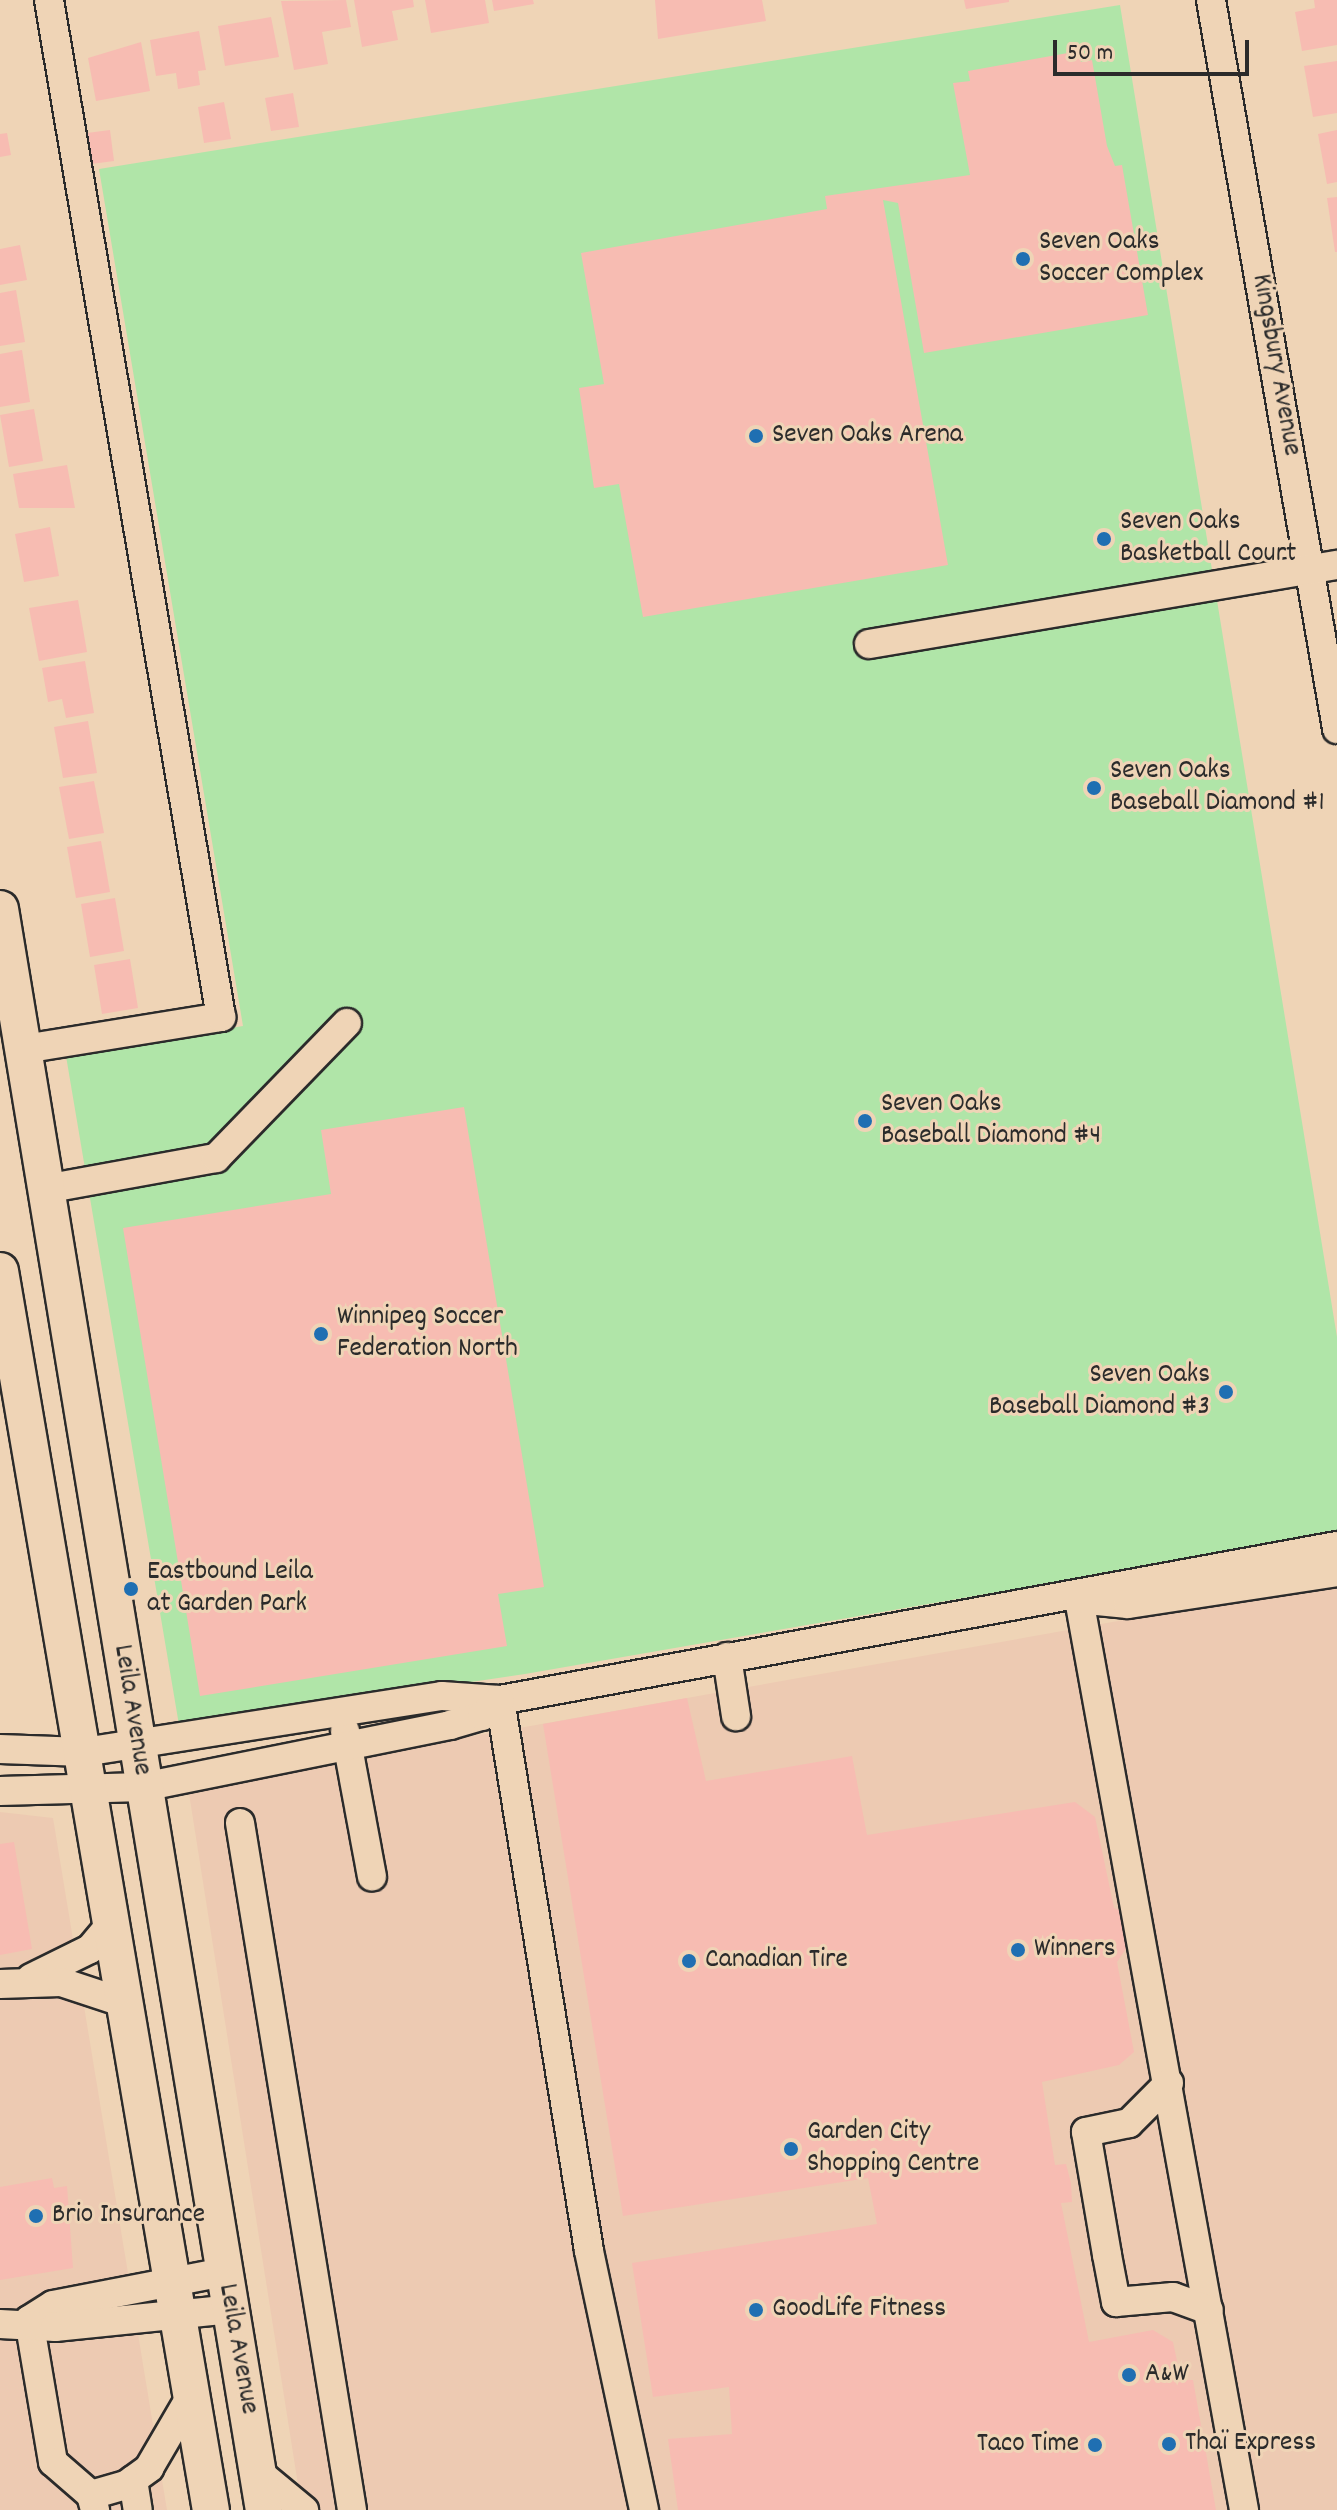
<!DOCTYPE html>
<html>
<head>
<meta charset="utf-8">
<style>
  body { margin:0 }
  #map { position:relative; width:1337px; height:2510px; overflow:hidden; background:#efd4b6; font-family:Dekko,sans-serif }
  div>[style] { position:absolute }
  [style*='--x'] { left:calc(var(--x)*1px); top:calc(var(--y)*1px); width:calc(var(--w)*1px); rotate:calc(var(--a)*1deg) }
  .built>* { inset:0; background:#edcab2 }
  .green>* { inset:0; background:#b0e5a8 }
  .building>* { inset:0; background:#f7bcb2 }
  .roads { filter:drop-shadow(2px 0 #2b2b2b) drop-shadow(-2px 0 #2b2b2b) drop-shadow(0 2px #2b2b2b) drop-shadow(0 -2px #2b2b2b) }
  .minor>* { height:28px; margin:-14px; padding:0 14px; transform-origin:14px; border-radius:14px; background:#efd4b6 }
  .major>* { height:36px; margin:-18px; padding:0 18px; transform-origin:18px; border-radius:18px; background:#efd4b6 }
  .dots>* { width:22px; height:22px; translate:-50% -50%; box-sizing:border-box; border:4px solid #efd4b6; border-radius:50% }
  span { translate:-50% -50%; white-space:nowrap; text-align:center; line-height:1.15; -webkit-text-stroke:6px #efd4b6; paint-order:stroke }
  .poi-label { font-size:28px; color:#2b2b2b }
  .left { translate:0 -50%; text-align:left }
  .right { translate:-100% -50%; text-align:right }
  .street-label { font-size:28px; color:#2b2b2b }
  .scale { position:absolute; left:1053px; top:40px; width:196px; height:36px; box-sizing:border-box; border:4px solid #2b2b2b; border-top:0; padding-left:10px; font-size:24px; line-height:28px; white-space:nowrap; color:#2b2b2b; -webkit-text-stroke:6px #efd4b6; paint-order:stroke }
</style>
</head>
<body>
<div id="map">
  <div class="built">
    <div style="clip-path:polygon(1337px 1582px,1337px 2510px,302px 2510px,188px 1787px)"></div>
    <div style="clip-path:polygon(0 1812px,53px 1818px,167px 2510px,0 2510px)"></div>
  </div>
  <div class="green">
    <div style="clip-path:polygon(1120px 5px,1337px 1337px,1337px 1533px,525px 1674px,179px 1725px,66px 1056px,243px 1026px,99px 169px)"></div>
  </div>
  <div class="building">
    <div style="clip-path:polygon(346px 0,351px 27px,322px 32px,328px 64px,294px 70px,281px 1px)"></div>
    <div style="clip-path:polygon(354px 0,413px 0,414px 7px,392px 11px,398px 40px,362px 47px)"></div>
    <div style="clip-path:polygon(425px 0,485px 0,489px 23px,431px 33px)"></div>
    <div style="clip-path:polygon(492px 0,533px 0,534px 4px,494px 11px)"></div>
    <div style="clip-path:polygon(655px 0,762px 0,766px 21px,658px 39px)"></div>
    <div style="clip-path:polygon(964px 0,1009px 0,1009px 2px,966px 9px)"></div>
    <div style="clip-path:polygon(1314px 0,1337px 0,1337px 45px,1302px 51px,1295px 12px,1315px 8px)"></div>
    <div style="clip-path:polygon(271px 17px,279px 57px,225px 66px,218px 26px)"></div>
    <div style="clip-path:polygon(199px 31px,206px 70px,198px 71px,200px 85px,178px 89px,176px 73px,156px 76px,150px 40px)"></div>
    <div style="clip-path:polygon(141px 42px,150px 91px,96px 101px,88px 58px)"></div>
    <div style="clip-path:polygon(1079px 51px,1081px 62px,1092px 60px,1107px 146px,1115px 166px,1122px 165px,1148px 315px,924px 353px,898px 203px,883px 200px,948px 565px,643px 617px,619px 484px,594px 488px,579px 388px,604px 384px,581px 253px,827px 209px,825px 196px,970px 175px,953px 83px,970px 81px,968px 71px)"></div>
    <div style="clip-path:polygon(1337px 61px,1337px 113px,1313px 117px,1304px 66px)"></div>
    <div style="clip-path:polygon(293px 93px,299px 127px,271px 131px,265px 98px)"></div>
    <div style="clip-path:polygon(224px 102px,231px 139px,204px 143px,198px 107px)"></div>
    <div style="clip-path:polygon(110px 130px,114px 161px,91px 164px,87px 133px)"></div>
    <div style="clip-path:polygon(1337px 130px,1337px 182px,1327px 184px,1318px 134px)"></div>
    <div style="clip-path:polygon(7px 133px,11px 155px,0 157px,0 134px)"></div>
    <div style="clip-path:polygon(1337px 197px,1337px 252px,1335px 252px,1327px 198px)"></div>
    <div style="clip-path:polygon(20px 245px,27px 280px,0 285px,0 249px)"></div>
    <div style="clip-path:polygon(16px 290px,25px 342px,0 346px,0 293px)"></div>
    <div style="clip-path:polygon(22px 350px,30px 402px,0 407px,0 354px)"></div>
    <div style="clip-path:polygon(34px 409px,43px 461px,9px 467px,0 415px)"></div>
    <div style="clip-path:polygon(67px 465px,75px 508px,19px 508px,13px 474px)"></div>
    <div style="clip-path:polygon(50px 527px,59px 576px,24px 582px,15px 534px)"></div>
    <div style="clip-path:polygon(78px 600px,87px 652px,39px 661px,29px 608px)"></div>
    <div style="clip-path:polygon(85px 661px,94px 713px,66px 718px,62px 699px,48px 702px,42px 668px)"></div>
    <div style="clip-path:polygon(88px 721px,97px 773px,63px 778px,54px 727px)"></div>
    <div style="clip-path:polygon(94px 781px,104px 833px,69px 839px,59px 787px)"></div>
    <div style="clip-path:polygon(101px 841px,110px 892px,76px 898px,67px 847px)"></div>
    <div style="clip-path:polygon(115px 898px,124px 951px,90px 957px,81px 904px)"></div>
    <div style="clip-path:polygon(130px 959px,138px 1008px,102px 1014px,94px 965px)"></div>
    <div style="clip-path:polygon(464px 1107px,544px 1587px,498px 1594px,507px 1646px,200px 1696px,123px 1228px,331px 1194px,321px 1130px)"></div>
    <div style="clip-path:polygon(687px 1698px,706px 1781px,852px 1756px,867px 1835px,1075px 1802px,1095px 1817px,1114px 1908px,1125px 1912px,1127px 1947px,1117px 1962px,1134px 2052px,1119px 2065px,1042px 2082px,1055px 2165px,1066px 2164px,1071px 2183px,1072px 2202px,1061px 2203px,1089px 2342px,1153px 2330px,1173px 2342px,1181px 2380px,1193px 2380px,1216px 2510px,678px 2510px,668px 2439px,732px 2434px,729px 2387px,653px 2397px,632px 2263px,877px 2224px,868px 2178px,623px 2216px,543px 1724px)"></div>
    <div style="clip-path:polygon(14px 1842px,32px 1949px,0 1955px,0 1844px)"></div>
    <div style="clip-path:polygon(52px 2178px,54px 2188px,67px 2186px,73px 2268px,0 2280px,0 2187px)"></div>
  </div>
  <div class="roads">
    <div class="minor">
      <div style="--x:1211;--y:0;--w:740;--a:80.19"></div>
      <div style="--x:869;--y:644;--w:475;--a:-9.6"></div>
      <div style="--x:24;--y:1049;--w:200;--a:-9.2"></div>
      <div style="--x:221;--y:1017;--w:1031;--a:-99.6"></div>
      <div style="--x:45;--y:1189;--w:174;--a:-10.3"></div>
      <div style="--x:216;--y:1158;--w:188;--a:-45.9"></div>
      <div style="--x:1079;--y:1599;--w:926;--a:79.73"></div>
      <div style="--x:1087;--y:1600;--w:41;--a:5.6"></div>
      <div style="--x:1128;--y:1604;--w:211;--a:-8.7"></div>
      <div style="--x:727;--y:1657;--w:60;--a:81.3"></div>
      <div style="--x:500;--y:1700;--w:558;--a:80.82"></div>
      <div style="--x:589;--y:2251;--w:265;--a:78"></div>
      <div style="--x:345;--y:1731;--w:148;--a:79.5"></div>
      <div style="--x:0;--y:1749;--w:84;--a:2"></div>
      <div style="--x:84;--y:1752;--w:362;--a:-8.9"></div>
      <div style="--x:442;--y:1696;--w:58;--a:3.9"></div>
      <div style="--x:500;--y:1700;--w:851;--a:-10.43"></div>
      <div style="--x:0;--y:1791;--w:143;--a:-1.6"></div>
      <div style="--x:143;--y:1787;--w:313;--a:-11.4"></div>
      <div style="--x:450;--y:1725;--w:33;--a:-16"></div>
      <div style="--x:482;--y:1716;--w:24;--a:-42"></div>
      <div style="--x:240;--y:1823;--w:696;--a:80.74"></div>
      <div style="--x:31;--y:1978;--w:66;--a:-26.2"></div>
      <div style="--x:90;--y:1949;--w:34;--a:-50"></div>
      <div style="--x:0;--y:1984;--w:61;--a:-1.9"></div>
      <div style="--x:61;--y:1982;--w:67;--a:18.2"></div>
      <div style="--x:1169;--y:2083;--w:57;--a:135"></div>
      <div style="--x:1129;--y:2123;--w:44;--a:168.2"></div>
      <div style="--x:1086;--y:2132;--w:125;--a:80.3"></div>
      <div style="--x:1107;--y:2255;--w:48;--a:79.2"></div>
      <div style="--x:1116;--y:2302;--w:57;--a:-5"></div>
      <div style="--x:1173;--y:2297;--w:38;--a:20"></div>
      <div style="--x:29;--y:2320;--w:144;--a:80.4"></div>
      <div style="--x:53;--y:2462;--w:50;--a:41"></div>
      <div style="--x:91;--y:2495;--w:16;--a:75"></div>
      <div style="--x:29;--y:2320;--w:28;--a:-32"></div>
      <div style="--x:53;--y:2305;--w:174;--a:-10.9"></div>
      <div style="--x:0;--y:2324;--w:55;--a:3.1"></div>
      <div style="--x:55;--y:2327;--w:177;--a:-5.8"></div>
      <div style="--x:258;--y:2472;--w:60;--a:39.6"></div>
      <div style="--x:133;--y:2480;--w:30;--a:81"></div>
      <div style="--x:91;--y:2495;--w:36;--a:-16"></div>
      <div style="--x:126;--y:2485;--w:29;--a:-36"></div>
      <div style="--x:149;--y:2468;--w:83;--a:-59.7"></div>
    </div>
    <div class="major">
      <div style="--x:0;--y:909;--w:1623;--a:80.64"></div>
      <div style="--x:0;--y:1271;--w:1257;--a:80.34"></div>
    </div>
  </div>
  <div class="dots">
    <div style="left:1023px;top:259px;background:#1f6fb2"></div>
    <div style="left:756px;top:436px;background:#1f6fb2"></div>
    <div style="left:1104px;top:539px;background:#1f6fb2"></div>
    <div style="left:1094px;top:788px;background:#1f6fb2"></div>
    <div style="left:865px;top:1121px;background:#1f6fb2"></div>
    <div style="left:321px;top:1334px;background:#1f6fb2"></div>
    <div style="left:1226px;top:1392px;background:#1f6fb2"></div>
    <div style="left:131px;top:1589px;background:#1f6fb2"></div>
    <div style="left:1018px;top:1950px;background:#1f6fb2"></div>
    <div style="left:689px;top:1961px;background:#1f6fb2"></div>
    <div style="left:791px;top:2149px;background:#1f6fb2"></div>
    <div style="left:36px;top:2216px;background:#1f6fb2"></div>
    <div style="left:756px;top:2310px;background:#1f6fb2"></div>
    <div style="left:1129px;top:2375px;background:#1f6fb2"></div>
    <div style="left:1169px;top:2444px;background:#1f6fb2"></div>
    <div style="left:1095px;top:2445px;background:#1f6fb2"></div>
  </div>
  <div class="poi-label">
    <span class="left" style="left:1039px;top:259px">Seven Oaks<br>Soccer Complex</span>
    <span class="left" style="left:772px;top:436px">Seven Oaks Arena</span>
    <span class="left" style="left:1120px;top:539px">Seven Oaks<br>Basketball Court</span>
    <span class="left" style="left:1110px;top:788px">Seven Oaks<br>Baseball Diamond #1</span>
    <span class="left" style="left:881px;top:1121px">Seven Oaks<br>Baseball Diamond #4</span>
    <span class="left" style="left:337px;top:1334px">Winnipeg Soccer<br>Federation North</span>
    <span class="right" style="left:1210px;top:1392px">Seven Oaks<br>Baseball Diamond #3</span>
    <span class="left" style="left:147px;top:1589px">Eastbound Leila<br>at Garden Park</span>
    <span class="left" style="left:1034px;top:1950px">Winners</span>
    <span class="left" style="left:705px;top:1961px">Canadian Tire</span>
    <span class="left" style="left:807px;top:2149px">Garden City<br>Shopping Centre</span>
    <span class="left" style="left:52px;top:2216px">Brio Insurance</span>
    <span class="left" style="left:772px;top:2310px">GoodLife Fitness</span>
    <span class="left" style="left:1145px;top:2375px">A&amp;W</span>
    <span class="left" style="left:1185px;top:2444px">Thaï Express</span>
    <span class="right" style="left:1079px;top:2445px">Taco Time</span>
  </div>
  <div class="street-label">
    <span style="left:1275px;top:365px;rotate:80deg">Kingsbury Avenue</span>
    <span style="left:131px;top:1710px;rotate:81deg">Leila Avenue</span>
    <span style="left:237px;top:2349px;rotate:80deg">Leila Avenue</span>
  </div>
  <div class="scale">50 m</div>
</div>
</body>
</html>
